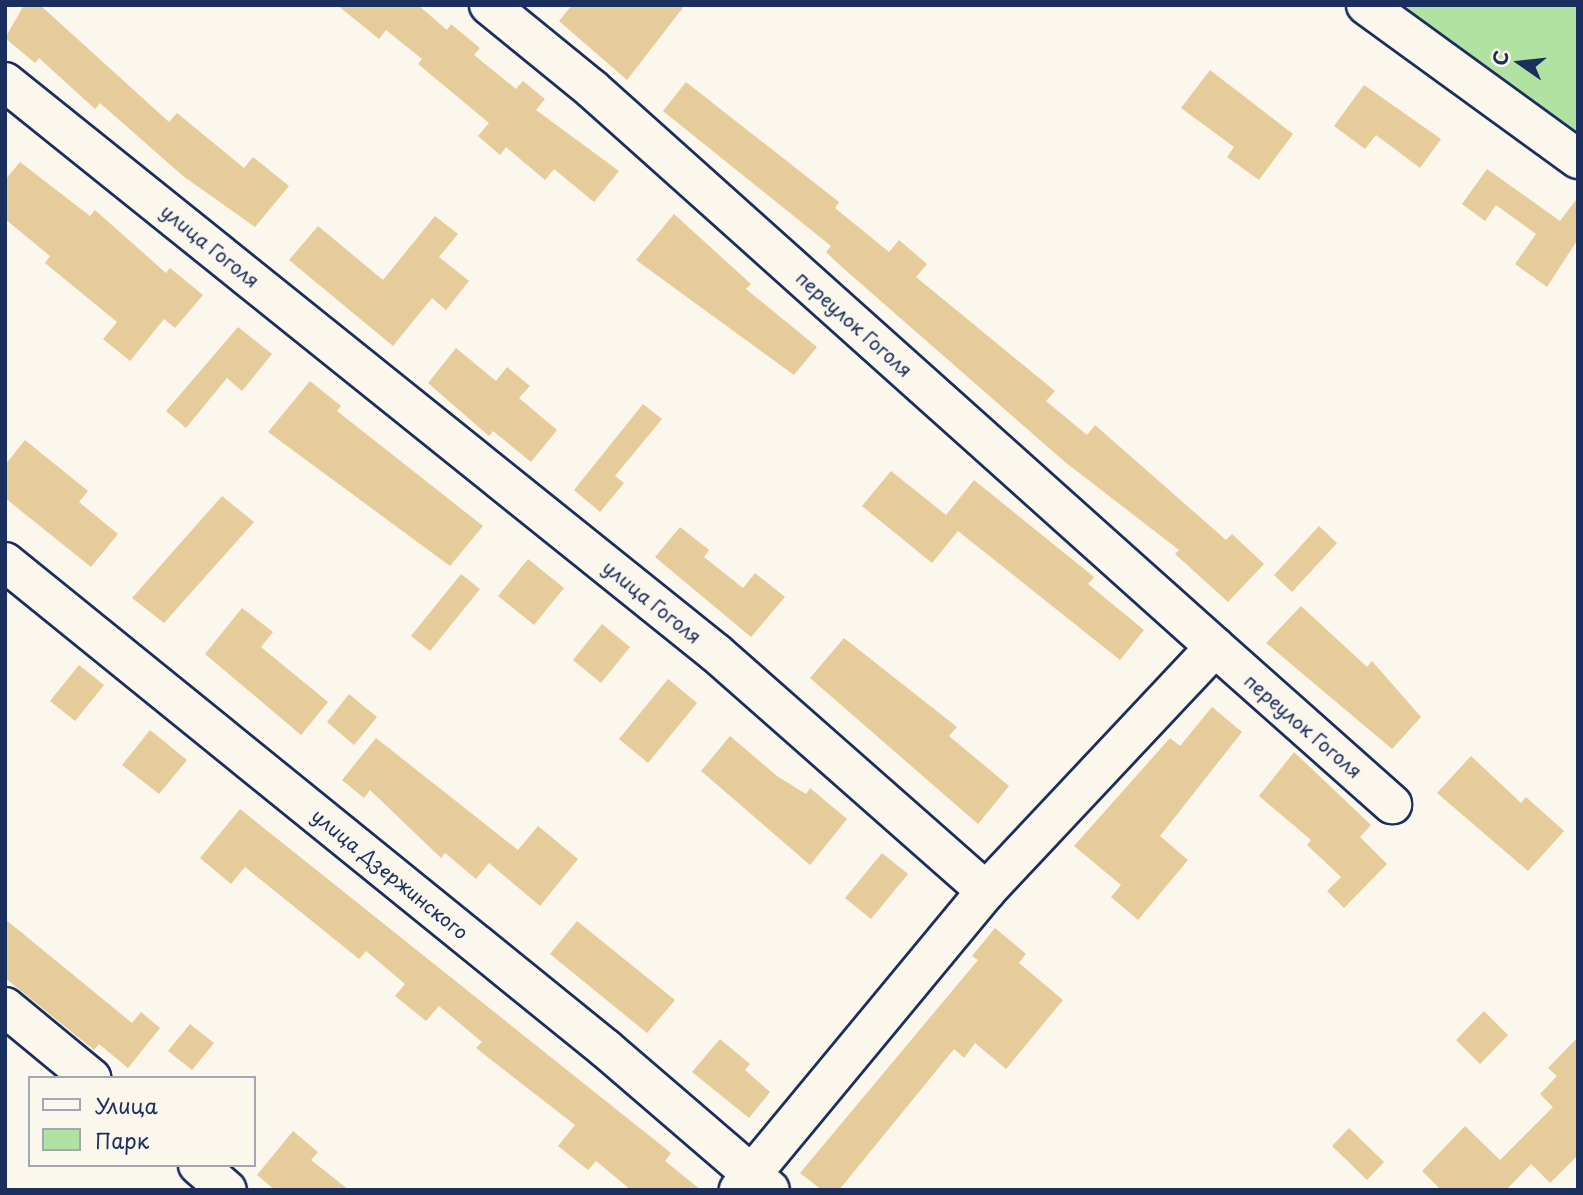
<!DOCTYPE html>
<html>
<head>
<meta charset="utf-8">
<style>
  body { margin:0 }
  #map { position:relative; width:1583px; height:1195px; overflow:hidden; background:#fbf7ec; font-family:"Playpen Sans",sans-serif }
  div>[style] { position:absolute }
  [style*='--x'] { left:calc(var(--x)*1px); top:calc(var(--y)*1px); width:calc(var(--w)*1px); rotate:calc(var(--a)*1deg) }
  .green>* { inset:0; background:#b1e2a2 }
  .building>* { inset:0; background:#e7cc9b }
  .roads { filter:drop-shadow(2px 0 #1b2f5e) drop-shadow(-2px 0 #1b2f5e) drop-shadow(0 2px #1b2f5e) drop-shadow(0 -2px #1b2f5e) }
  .minor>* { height:38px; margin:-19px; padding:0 19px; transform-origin:19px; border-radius:19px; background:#fbf7ec }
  span { translate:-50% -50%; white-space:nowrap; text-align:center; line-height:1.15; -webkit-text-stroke:5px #fbf7ec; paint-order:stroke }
  .street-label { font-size:19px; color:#1b2f5e }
  .frame { position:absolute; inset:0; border:7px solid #1b2f5e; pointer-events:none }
  .legend { position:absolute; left:28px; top:1076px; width:228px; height:91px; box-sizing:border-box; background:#fbf7ec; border:2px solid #a1a7b3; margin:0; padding:9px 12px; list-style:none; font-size:21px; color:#1b2f5e }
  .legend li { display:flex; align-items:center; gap:14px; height:35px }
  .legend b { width:35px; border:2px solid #a1a7b3 }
  .north { position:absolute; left:1485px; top:28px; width:70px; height:70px; -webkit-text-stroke:5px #fbf7ec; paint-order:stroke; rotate:284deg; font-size:19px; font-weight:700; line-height:28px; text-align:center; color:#1b2f5e }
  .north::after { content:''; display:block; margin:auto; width:24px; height:32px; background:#1b2f5e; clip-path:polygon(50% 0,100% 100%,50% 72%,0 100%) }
</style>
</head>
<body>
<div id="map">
  <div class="green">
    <div style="clip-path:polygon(1382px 5px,1578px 5px,1578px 151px)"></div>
  </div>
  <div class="building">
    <div style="clip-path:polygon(24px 5px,40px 5px,169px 122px,177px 113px,244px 168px,253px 157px,289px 186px,255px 227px,183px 176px,100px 103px,95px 109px,39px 58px,35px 63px,5px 38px)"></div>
    <div style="clip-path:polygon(337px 5px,418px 5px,447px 30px,451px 24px,480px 48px,474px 55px,516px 89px,523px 81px,545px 99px,536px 110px,619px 171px,594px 202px,554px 169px,545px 180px,506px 147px,500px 155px,478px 136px,489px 123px,418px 64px,422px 59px,386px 30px,379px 39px)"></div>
    <div style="clip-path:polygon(572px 5px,685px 5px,627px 80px,559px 21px)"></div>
    <div style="clip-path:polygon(1210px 70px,1293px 134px,1259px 180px,1227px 157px,1234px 147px,1181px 108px)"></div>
    <div style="clip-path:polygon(686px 82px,839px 202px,835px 208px,889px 252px,899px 240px,927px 264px,916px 277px,1055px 391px,1046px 401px,1087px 435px,1095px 425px,1226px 540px,1232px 534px,1264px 564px,1228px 602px,1175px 554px,1179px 550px,1065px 462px,843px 268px,826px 252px,831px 246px,663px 111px)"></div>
    <div style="clip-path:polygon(1364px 85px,1441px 139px,1420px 168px,1376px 135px,1365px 149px,1334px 126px)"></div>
    <div style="clip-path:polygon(20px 162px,90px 216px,95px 210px,166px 273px,170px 268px,203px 295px,175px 328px,164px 319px,130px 361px,103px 339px,117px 322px,45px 263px,50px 256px,5px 219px,5px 180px)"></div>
    <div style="clip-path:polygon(1487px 169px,1560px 221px,1578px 197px,1578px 239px,1547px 287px,1515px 264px,1536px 234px,1496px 205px,1485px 221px,1462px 204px)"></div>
    <div style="clip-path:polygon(674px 214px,751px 284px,746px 289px,817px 347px,794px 375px,636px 260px)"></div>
    <div style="clip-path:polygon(435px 216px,458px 234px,439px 257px,469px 281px,446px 310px,432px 298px,393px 346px,289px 260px,318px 226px,383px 280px)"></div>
    <div style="clip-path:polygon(238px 327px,272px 354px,242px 391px,227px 378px,186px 428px,166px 411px)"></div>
    <div style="clip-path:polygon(456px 348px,496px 381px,507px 367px,530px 386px,519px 398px,557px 430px,531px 462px,493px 431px,489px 436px,428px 383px)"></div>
    <div style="clip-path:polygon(310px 381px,341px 406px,337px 411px,483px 526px,450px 566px,268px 432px)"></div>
    <div style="clip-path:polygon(643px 404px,662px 419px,615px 476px,624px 483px,600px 512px,574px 490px)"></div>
    <div style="clip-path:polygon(25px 440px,88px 491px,79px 502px,118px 534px,91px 567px,5px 498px,5px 465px)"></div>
    <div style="clip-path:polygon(891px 471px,946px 515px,974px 480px,1094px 577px,1088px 584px,1144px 630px,1120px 660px,958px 531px,932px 563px,862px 506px)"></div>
    <div style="clip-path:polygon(222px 496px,254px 522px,164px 623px,132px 598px)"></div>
    <div style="clip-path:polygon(1319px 526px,1337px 543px,1292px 592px,1274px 575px)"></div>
    <div style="clip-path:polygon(680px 527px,709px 550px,704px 557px,743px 588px,755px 573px,785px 597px,751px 637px,655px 557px)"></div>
    <div style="clip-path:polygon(528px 559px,564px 588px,534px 625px,498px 596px)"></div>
    <div style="clip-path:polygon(461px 574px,480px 589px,430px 651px,411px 636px)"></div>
    <div style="clip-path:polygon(1301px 606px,1367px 667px,1372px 661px,1421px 717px,1392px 749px,1266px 643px)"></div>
    <div style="clip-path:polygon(242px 608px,273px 632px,261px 647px,328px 702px,301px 735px,205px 654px)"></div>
    <div style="clip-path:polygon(602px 624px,630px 647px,601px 683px,573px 660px)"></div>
    <div style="clip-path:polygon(844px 638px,957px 727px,949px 736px,1009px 786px,978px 824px,810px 678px)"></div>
    <div style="clip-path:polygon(79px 665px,104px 685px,75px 721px,50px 701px)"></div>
    <div style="clip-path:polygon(668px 679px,697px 703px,648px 763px,619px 739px)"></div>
    <div style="clip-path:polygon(349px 694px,377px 717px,354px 745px,327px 722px)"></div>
    <div style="clip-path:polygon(1212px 707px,1242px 732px,1160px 836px,1188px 860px,1138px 920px,1111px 897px,1121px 885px,1074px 846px,1170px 738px,1180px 746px)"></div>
    <div style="clip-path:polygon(150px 730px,187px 760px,159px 794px,122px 765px)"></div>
    <div style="clip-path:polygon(730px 736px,777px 776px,806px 794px,810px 788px,847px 819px,810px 865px,701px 771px)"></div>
    <div style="clip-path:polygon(376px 738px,518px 850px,538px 826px,578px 859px,540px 906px,489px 863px,476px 879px,445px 853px,441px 858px,370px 790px,364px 798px,342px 780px)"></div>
    <div style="clip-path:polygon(1294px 752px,1371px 825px,1360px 837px,1387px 864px,1344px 908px,1327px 891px,1341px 877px,1307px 845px,1311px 840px,1259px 796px)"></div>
    <div style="clip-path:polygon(1471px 756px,1521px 803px,1526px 797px,1564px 831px,1528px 871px,1437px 793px)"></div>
    <div style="clip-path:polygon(240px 809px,671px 1153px,665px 1161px,701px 1190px,631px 1190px,596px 1161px,588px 1170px,558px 1146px,575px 1125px,476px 1048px,482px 1042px,439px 1006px,426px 1021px,395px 996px,405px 984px,366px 951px,359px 959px,245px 867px,231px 884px,200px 858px)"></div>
    <div style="clip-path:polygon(882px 853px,908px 874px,871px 919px,845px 898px)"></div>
    <div style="clip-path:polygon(5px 919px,132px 1023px,141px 1012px,160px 1028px,128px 1068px,99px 1044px,94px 1050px,5px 978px)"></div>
    <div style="clip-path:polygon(577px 921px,675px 1000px,647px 1033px,550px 954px)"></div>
    <div style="clip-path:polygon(995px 928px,1026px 954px,1019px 963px,1063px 1000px,1006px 1069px,975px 1043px,964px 1058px,954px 1049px,839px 1190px,822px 1190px,800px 1173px,978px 960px,972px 956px)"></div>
    <div style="clip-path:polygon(1484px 1011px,1508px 1035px,1480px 1064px,1456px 1040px)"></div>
    <div style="clip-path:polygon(190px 1024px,214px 1043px,192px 1070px,168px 1051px)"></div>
    <div style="clip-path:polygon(1578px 1037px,1578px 1155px,1550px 1183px,1531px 1164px,1506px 1190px,1441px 1190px,1422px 1171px,1465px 1126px,1500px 1160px,1553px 1107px,1540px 1094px,1557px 1076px,1548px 1068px)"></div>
    <div style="clip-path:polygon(720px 1039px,750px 1064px,745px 1070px,770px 1092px,749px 1118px,692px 1072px)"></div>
    <div style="clip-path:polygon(1349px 1128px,1384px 1162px,1367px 1180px,1332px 1146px)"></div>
    <div style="clip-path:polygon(293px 1131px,318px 1152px,311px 1160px,349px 1190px,275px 1190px,257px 1175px)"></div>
  </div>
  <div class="roads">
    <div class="minor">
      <div style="--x:489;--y:5;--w:133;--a:39.2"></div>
      <div style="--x:592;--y:89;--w:836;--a:41.85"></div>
      <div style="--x:1215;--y:647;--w:335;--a:133.2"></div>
      <div style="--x:1366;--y:5;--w:262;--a:36"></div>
      <div style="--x:5;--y:82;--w:912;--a:38.77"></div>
      <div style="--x:716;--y:653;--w:360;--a:41.4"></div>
      <div style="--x:986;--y:891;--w:388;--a:129.6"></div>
      <div style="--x:5;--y:562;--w:774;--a:39.02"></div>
      <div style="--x:606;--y:1049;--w:216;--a:40.7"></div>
      <div style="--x:1215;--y:647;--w:237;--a:41.6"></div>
      <div style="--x:5;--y:1007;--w:112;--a:39.5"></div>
      <div style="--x:198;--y:1165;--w:38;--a:41"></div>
    </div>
  </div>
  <div class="street-label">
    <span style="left:210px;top:246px;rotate:39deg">улица Гоголя</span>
    <span style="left:854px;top:324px;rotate:42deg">переулок Гоголя</span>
    <span style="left:652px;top:602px;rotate:39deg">улица Гоголя</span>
    <span style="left:1303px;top:726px;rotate:41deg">переулок Гоголя</span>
    <span style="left:390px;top:874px;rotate:39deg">улица Дзержинского</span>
  </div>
  <div class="frame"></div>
  <ul class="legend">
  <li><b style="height:9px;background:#fbf7ec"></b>Улица</li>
  <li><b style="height:19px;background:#b1e2a2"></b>Парк</li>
  </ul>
  <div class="north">С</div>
</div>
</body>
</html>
